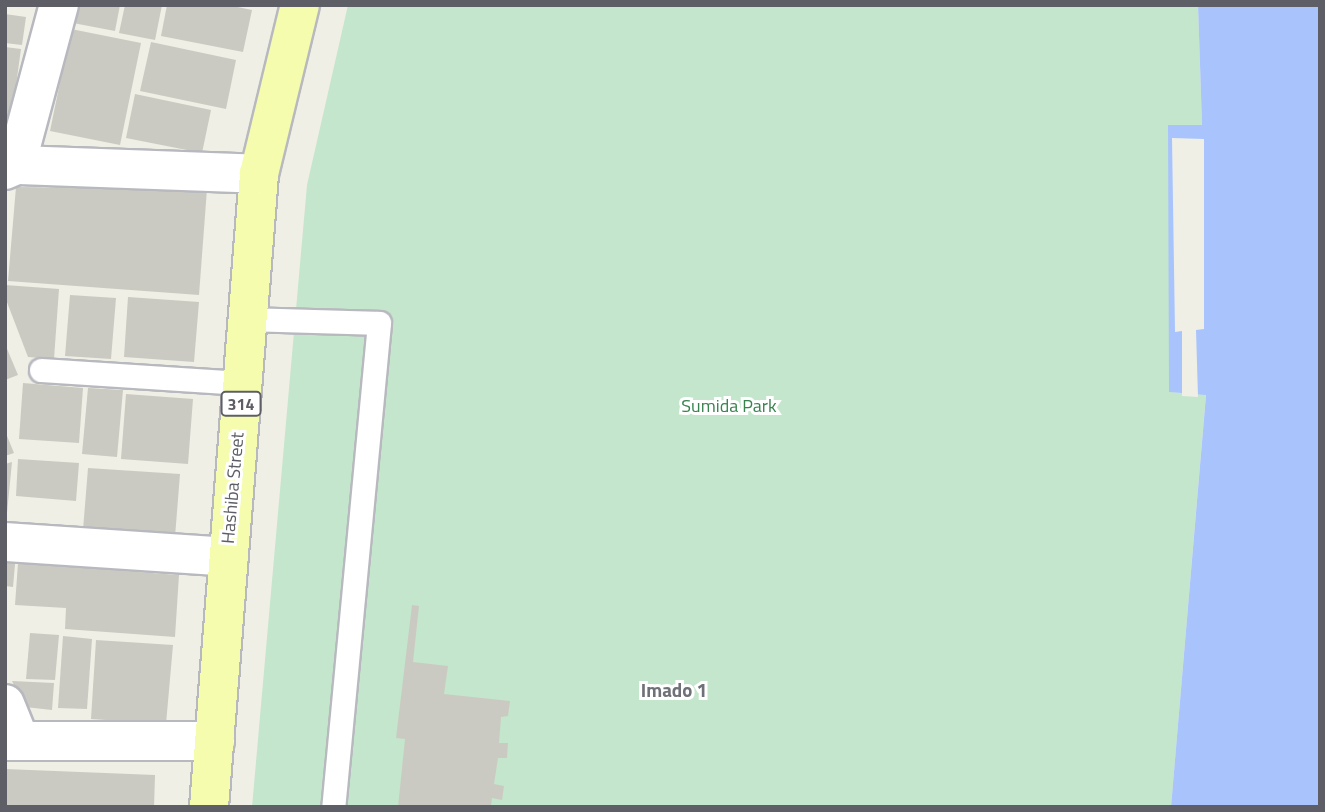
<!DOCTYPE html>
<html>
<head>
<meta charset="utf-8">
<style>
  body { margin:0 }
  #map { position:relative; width:1325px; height:812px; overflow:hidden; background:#efefe6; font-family:"Titillium Web",sans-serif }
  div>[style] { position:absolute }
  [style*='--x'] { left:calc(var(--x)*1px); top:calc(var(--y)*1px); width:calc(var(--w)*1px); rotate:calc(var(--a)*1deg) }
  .green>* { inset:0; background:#c4e6cc }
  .water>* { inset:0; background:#a9c4fc }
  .pier>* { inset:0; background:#efefe6 }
  .building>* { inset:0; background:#cbcac2 }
  .roads { filter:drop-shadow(2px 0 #b8b9bf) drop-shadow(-2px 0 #b8b9bf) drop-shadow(0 2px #b8b9bf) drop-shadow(0 -2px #b8b9bf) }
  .service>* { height:23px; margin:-11.5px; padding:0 11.5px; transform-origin:11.5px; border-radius:11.5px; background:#fff }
  .minor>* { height:38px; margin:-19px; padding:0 19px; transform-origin:19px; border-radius:19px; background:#fff }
  .primary>* { height:38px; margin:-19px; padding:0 19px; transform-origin:19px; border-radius:19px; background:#f5fcae }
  span { translate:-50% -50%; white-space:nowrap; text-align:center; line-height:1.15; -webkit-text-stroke:6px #fff; paint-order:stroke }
  .shield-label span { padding:2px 5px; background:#fff; border:2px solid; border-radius:5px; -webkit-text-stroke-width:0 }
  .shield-label { font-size:16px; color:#5e5f66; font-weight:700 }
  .park-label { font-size:18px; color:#38824e }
  .street-label { font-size:18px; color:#5e5f66 }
  .neighbourhood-label { font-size:19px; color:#6f7178; font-weight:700 }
  .frame { position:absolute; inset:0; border:7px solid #5e5f66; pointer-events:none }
</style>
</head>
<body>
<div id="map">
  <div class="green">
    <div style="clip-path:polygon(348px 5px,1198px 5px,1202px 125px,1169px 125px,1169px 392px,1206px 394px,1171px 807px,252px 807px,307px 185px)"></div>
  </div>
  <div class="water">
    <div style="clip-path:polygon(1198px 5px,1320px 5px,1320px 807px,1171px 807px,1206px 395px,1169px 392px,1168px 125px,1202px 125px)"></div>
  </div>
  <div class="pier">
    <div style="clip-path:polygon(1172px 138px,1204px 139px,1204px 329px,1196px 330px,1198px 397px,1182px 396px,1182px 331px,1175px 332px)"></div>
  </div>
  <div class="building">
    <div style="clip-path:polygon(77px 5px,120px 5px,115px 31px,73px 23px)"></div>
    <div style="clip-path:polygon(125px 5px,162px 5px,155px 40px,119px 33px)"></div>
    <div style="clip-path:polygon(167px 5px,228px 5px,252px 10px,243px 52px,161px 36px)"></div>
    <div style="clip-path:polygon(5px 14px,26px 17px,22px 45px,5px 43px)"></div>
    <div style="clip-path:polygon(71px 29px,141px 43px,120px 145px,50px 131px)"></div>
    <div style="clip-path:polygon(151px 42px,236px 60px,226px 109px,140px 91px)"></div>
    <div style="clip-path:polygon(5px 47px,21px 49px,11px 121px,5px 120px)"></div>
    <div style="clip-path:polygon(135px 94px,211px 110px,202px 153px,126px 138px)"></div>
    <div style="clip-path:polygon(16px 187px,207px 189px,199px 295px,8px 281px)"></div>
    <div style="clip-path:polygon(5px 285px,59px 289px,54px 359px,28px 357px,5px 297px)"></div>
    <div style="clip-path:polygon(70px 295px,116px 298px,111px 359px,65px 356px)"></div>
    <div style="clip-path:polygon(128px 297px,199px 302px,194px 362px,124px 357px)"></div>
    <div style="clip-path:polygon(5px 344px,18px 375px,5px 380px)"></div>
    <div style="clip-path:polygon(23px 383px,83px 388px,79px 443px,19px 439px)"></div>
    <div style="clip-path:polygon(88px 388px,123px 390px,117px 457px,82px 454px)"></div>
    <div style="clip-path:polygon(126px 394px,193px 399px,188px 464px,121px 459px)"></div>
    <div style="clip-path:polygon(5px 431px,14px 453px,5px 456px)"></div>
    <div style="clip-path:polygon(18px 459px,79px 463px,76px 501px,16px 496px)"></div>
    <div style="clip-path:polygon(12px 462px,7px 513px,5px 513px,5px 464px)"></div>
    <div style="clip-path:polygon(88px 468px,180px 474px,175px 537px,83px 530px)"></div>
    <div style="clip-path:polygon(5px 552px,16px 553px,13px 587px,5px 586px)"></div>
    <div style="clip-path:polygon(18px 563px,179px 575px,175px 637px,65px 629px,66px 608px,15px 605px)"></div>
    <div style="clip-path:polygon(412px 605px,419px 606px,413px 662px,448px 666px,444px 694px,510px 701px,508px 716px,501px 717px,499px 743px,508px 743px,507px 758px,498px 758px,494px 784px,504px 786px,502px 800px,492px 798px,491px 807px,398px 807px,405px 739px,396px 738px)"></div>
    <div style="clip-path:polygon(30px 633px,59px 635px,55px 680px,26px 679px)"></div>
    <div style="clip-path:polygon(63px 636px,92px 639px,87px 709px,58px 708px)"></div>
    <div style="clip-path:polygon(96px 640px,173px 645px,166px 724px,91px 719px)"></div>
    <div style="clip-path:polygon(12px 681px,54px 683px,52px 710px,25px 707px)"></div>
    <div style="clip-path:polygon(5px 769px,155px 775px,154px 807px,5px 807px)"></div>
  </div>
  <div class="roads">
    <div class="service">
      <div style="--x:248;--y:319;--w:131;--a:1.7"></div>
      <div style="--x:379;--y:323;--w:486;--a:95.4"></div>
      <div style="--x:41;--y:370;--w:201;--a:3.7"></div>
    </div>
    <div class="minor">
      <div style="--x:16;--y:165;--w:166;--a:-75"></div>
      <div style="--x:5;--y:170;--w:12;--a:-24"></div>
      <div style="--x:16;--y:165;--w:243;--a:2.1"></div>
      <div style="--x:5;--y:542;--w:224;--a:3.8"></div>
      <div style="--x:5;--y:704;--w:40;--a:68"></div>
      <div style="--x:5;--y:741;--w:210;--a:0"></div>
    </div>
    <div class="primary">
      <div style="--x:209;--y:807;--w:635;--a:-85.48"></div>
      <div style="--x:259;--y:174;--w:174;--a:-76.4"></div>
    </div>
  </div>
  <div class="shield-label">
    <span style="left:241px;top:404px">314</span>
  </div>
  <div class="park-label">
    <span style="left:729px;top:406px">Sumida Park</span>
  </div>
  <div class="street-label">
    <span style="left:233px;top:488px;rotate:-85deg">Hashiba Street</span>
  </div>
  <div class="neighbourhood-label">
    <span style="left:674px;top:690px">Imado 1</span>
  </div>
  <div class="frame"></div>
</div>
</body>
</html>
